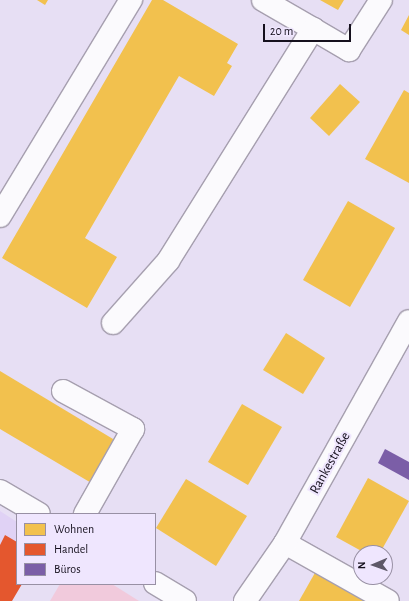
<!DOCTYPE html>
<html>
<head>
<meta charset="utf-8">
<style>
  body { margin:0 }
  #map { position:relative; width:409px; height:601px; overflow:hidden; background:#e7dff4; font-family:"Alegreya Sans",sans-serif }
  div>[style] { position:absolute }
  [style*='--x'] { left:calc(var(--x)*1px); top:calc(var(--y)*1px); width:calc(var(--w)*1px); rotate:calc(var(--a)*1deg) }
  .built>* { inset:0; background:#e0d2f5 }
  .green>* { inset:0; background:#f1cadc }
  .homes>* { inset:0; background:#f2c14e }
  .shops>* { inset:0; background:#e4572e }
  .offices>* { inset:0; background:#7b5ea7 }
  .roads { filter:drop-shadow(1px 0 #a69faf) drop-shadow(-1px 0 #a69faf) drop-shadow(0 1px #a69faf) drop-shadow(0 -1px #a69faf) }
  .minor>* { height:22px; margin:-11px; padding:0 11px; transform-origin:11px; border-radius:11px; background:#fbfafd }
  span { translate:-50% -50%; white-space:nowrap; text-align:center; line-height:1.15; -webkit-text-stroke:4px #efe6fe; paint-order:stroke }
  .street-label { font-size:14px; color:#15101d }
  .legend { position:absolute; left:16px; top:513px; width:140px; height:72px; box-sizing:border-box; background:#efe6fe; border:1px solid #9890a4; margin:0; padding:5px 7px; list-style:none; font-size:12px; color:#15101d }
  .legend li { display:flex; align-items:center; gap:8px; height:20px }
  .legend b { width:20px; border:1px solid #9890a4 }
  .north { position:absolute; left:353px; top:545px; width:40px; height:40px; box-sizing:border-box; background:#efe6fe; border:1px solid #9890a4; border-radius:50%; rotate:268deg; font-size:11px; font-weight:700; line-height:16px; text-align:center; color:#15101d }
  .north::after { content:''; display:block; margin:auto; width:14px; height:18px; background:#5e5868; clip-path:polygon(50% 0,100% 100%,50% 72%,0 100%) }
  .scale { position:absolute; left:263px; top:24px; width:88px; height:18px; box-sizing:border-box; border:2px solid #15101d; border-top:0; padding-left:5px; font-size:12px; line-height:14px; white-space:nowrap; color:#15101d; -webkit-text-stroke:3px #efe6fe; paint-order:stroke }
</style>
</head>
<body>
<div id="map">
  <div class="built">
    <div style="clip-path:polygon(0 511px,17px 522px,17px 584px,22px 584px,12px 601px,0 601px)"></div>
  </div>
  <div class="green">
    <div style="clip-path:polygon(60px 584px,112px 584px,139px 601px,50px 601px)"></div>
  </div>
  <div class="homes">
    <div style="clip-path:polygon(37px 0,48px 0,45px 5px)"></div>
    <div style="clip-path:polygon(152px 0,163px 0,238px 44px,227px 63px,232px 66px,214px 96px,179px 76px,85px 238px,117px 257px,87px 308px,2px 258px)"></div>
    <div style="clip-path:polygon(320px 0,344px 0,338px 10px)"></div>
    <div style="clip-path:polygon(409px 15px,409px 35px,401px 30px)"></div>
    <div style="clip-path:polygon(340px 84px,360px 102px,329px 136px,310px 118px)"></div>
    <div style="clip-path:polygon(404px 90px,409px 93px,409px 183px,365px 159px)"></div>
    <div style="clip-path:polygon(348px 201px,395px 228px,350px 307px,303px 280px)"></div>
    <div style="clip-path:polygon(286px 333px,325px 358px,303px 394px,263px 370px)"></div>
    <div style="clip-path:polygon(0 371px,118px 442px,93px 484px,0 429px)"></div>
    <div style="clip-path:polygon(242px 404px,282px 427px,248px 485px,208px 462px)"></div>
    <div style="clip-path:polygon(368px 478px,409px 501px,380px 553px,365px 553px,336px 537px)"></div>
    <div style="clip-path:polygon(186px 479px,247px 516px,216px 566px,156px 528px)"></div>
    <div style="clip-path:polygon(316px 571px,366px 601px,299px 601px)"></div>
  </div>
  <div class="shops">
    <div style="clip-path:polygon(5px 535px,17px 542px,17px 584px,22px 584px,12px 601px,0 601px,0 545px)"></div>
  </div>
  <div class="offices">
    <div style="clip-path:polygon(385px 449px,409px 462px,409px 480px,378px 463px)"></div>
  </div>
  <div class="roads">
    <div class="minor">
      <div style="--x:263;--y:0;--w:58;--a:30.1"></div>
      <div style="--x:0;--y:216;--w:253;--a:-58.8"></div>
      <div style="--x:113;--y:323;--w:83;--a:-48.4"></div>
      <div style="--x:168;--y:261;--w:274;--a:-58"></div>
      <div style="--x:313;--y:29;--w:42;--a:30.3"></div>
      <div style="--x:349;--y:50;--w:59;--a:-57.4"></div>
      <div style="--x:63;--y:391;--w:80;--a:28.5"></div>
      <div style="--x:133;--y:429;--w:98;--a:119.5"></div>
      <div style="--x:0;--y:491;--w:45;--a:30.5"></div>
      <div style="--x:285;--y:543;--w:118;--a:29.4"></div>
      <div style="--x:155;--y:583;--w:35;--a:31"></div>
      <div style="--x:245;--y:601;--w:70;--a:-55.4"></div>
      <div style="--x:285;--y:543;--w:254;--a:-60.8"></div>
    </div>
  </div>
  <div class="street-label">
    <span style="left:330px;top:463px;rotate:-61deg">Rankestraße</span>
  </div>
  <ul class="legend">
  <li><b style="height:11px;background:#f2c14e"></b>Wohnen</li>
  <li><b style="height:11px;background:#e4572e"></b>Handel</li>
  <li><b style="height:11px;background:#7b5ea7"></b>Büros</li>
  </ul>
  <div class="north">N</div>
  <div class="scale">20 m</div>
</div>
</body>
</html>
